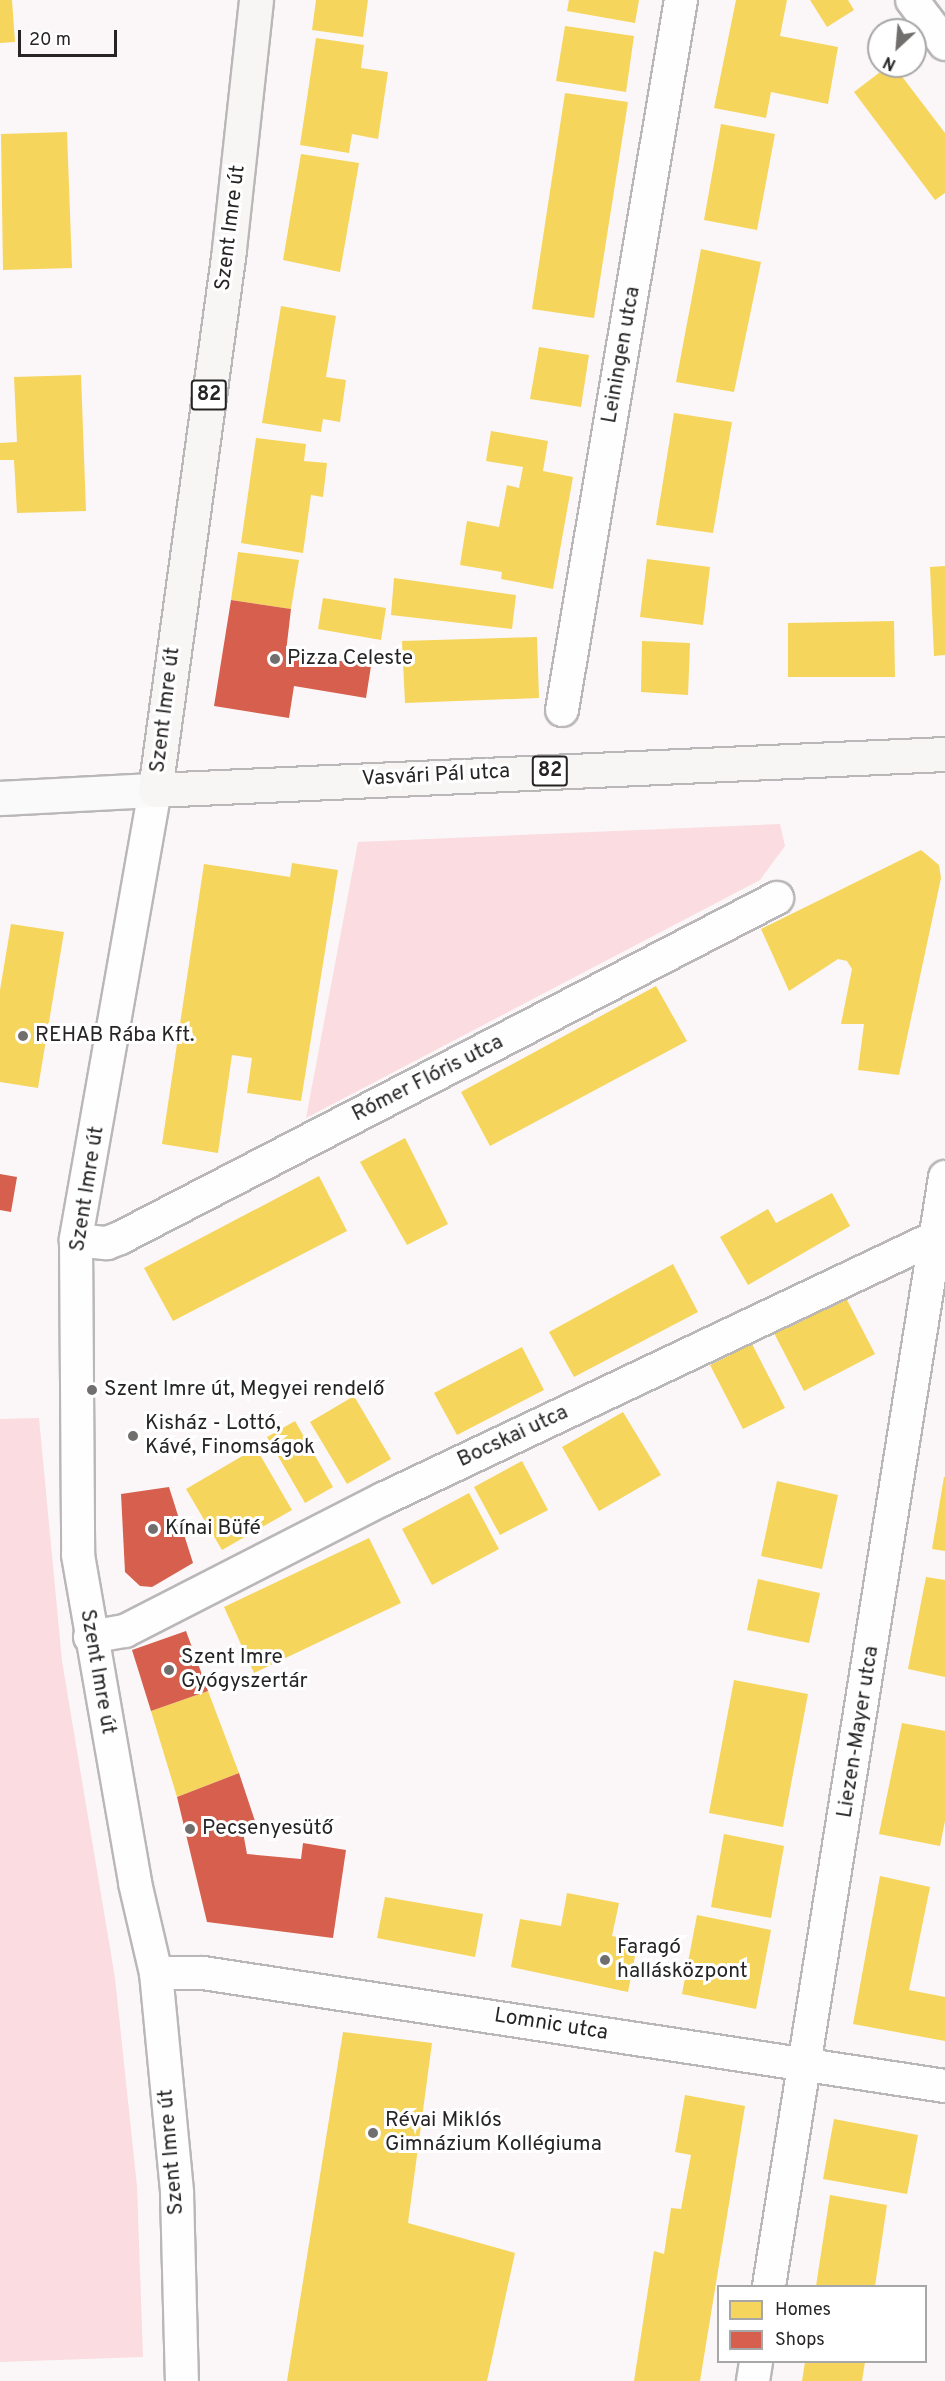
<!DOCTYPE html>
<html>
<head>
<meta charset="utf-8">
<style>
  body { margin:0 }
  #map { position:relative; width:945px; height:2381px; overflow:hidden; background:#fbf7f8; font-family:Overpass,sans-serif }
  div>[style] { position:absolute }
  [style*='--x'] { left:calc(var(--x)*1px); top:calc(var(--y)*1px); width:calc(var(--w)*1px); rotate:calc(var(--a)*1deg) }
  .green>* { inset:0; background:#fbdce0 }
  .homes>* { inset:0; background:#f6d55c }
  .shops>* { inset:0; background:#d6604d }
  .roads { filter:drop-shadow(2px 0 #bab7b8) drop-shadow(-2px 0 #bab7b8) drop-shadow(0 2px #bab7b8) drop-shadow(0 -2px #bab7b8) }
  .street>* { height:32px; margin:-16px; padding:0 16px; transform-origin:16px; border-radius:16px; background:#fefefe }
  .secondary>* { height:33px; margin:-16.5px; padding:0 16.5px; transform-origin:16.5px; border-radius:16.5px; background:#fbfafa }
  .primary>* { height:33px; margin:-16.5px; padding:0 16.5px; transform-origin:16.5px; border-radius:16.5px; background:#f8f5f5 }
  .dots>* { width:16px; height:16px; translate:-50% -50%; box-sizing:border-box; border:3px solid #fff; border-radius:50% }
  span { translate:-50% -50%; white-space:nowrap; text-align:center; line-height:1.15; -webkit-text-stroke:6px #fff; paint-order:stroke }
  .shield-label span { padding:2px 4px; background:#fff; border:2px solid; border-radius:4px; -webkit-text-stroke-width:0 }
  .shield-label { font-size:20px; color:#262424; font-weight:700 }
  .street-label { font-size:21px; color:#262424 }
  .poi-label { font-size:21px; color:#262424 }
  .left { translate:0 -50%; text-align:left }
  .legend { position:absolute; left:717px; top:2285px; width:210px; height:78px; box-sizing:border-box; background:#fff; border:2px solid #a8a7a7; margin:0; padding:8px 10px; list-style:none; font-size:18px; color:#262424 }
  .legend li { display:flex; align-items:center; gap:12px; height:30px }
  .legend b { width:30px; border:2px solid #a8a7a7 }
  .north { position:absolute; left:867px; top:18px; width:60px; height:60px; box-sizing:border-box; background:#fff; border:2px solid #a8a7a7; border-radius:50%; rotate:206deg; font-size:16px; font-weight:700; line-height:24px; text-align:center; color:#262424 }
  .north::after { content:''; display:block; margin:auto; width:21px; height:27px; background:#716e6e; clip-path:polygon(50% 0,100% 100%,50% 72%,0 100%) }
  .scale { position:absolute; left:18px; top:30px; width:99px; height:27px; box-sizing:border-box; border:3px solid #262424; border-top:0; padding-left:8px; font-size:18px; line-height:21px; white-space:nowrap; color:#262424; -webkit-text-stroke:4px #fff; paint-order:stroke }
</style>
</head>
<body>
<div id="map">
  <div class="green">
    <div style="clip-path:polygon(780px 824px,785px 846px,760px 880px,306px 1118px,358px 842px)"></div>
    <div style="clip-path:polygon(39px 1418px,62px 1661px,115px 1978px,137px 2186px,143px 2357px,0 2362px,0 1419px)"></div>
  </div>
  <div class="homes">
    <div style="clip-path:polygon(0 0,12px 0,15px 42px,0 43px)"></div>
    <div style="clip-path:polygon(316px 0,368px 0,363px 37px,312px 30px)"></div>
    <div style="clip-path:polygon(569px 0,639px 0,635px 23px,567px 11px)"></div>
    <div style="clip-path:polygon(736px 0,787px 0,780px 36px,838px 47px,828px 104px,771px 92px,766px 118px,714px 108px)"></div>
    <div style="clip-path:polygon(810px 0,848px 0,854px 10px,827px 27px)"></div>
    <div style="clip-path:polygon(565px 26px,634px 36px,626px 92px,556px 81px)"></div>
    <div style="clip-path:polygon(316px 38px,364px 45px,361px 68px,388px 72px,378px 139px,352px 134px,349px 153px,300px 145px)"></div>
    <div style="clip-path:polygon(888px 66px,894px 66px,945px 133px,945px 193px,935px 200px,854px 92px)"></div>
    <div style="clip-path:polygon(565px 93px,628px 102px,594px 318px,532px 309px)"></div>
    <div style="clip-path:polygon(721px 124px,775px 134px,757px 230px,704px 220px)"></div>
    <div style="clip-path:polygon(67px 132px,72px 268px,3px 270px,1px 134px)"></div>
    <div style="clip-path:polygon(301px 154px,359px 163px,340px 272px,283px 260px)"></div>
    <div style="clip-path:polygon(701px 249px,761px 262px,734px 392px,676px 382px)"></div>
    <div style="clip-path:polygon(281px 306px,336px 316px,326px 377px,346px 380px,340px 422px,323px 419px,321px 432px,262px 423px)"></div>
    <div style="clip-path:polygon(539px 347px,589px 355px,581px 407px,530px 399px)"></div>
    <div style="clip-path:polygon(81px 375px,86px 511px,17px 513px,14px 460px,0 460px,0 443px,17px 442px,14px 377px)"></div>
    <div style="clip-path:polygon(674px 413px,732px 422px,713px 533px,656px 525px)"></div>
    <div style="clip-path:polygon(491px 431px,548px 441px,543px 471px,573px 477px,553px 589px,501px 579px,502px 572px,460px 565px,467px 521px,499px 527px,507px 485px,519px 488px,523px 467px,486px 461px)"></div>
    <div style="clip-path:polygon(256px 438px,306px 444px,304px 461px,327px 463px,323px 497px,311px 495px,303px 553px,241px 543px)"></div>
    <div style="clip-path:polygon(238px 552px,299px 560px,291px 609px,231px 600px)"></div>
    <div style="clip-path:polygon(647px 559px,710px 567px,703px 625px,640px 617px)"></div>
    <div style="clip-path:polygon(945px 566px,945px 655px,934px 656px,930px 567px)"></div>
    <div style="clip-path:polygon(394px 578px,516px 595px,512px 629px,391px 615px)"></div>
    <div style="clip-path:polygon(323px 598px,386px 608px,381px 640px,318px 629px)"></div>
    <div style="clip-path:polygon(894px 621px,895px 677px,788px 677px,788px 623px)"></div>
    <div style="clip-path:polygon(537px 637px,539px 698px,405px 703px,402px 641px)"></div>
    <div style="clip-path:polygon(642px 641px,690px 643px,688px 695px,641px 692px)"></div>
    <div style="clip-path:polygon(921px 850px,939px 865px,941px 878px,899px 1075px,858px 1070px,864px 1024px,841px 1024px,852px 969px,847px 961px,838px 959px,789px 991px,761px 929px)"></div>
    <div style="clip-path:polygon(292px 863px,338px 870px,301px 1101px,247px 1093px,252px 1058px,232px 1055px,218px 1153px,162px 1144px,204px 864px,290px 877px)"></div>
    <div style="clip-path:polygon(11px 924px,64px 932px,38px 1088px,0 1082px,0 990px)"></div>
    <div style="clip-path:polygon(656px 986px,687px 1041px,490px 1146px,461px 1092px)"></div>
    <div style="clip-path:polygon(405px 1138px,448px 1224px,407px 1245px,360px 1162px)"></div>
    <div style="clip-path:polygon(319px 1176px,347px 1231px,173px 1321px,144px 1268px)"></div>
    <div style="clip-path:polygon(832px 1193px,850px 1226px,748px 1285px,720px 1237px,768px 1209px,776px 1223px)"></div>
    <div style="clip-path:polygon(673px 1264px,698px 1312px,574px 1377px,549px 1332px)"></div>
    <div style="clip-path:polygon(845px 1296px,875px 1354px,804px 1391px,774px 1333px)"></div>
    <div style="clip-path:polygon(752px 1344px,785px 1408px,743px 1429px,710px 1365px)"></div>
    <div style="clip-path:polygon(522px 1347px,544px 1390px,457px 1435px,434px 1393px)"></div>
    <div style="clip-path:polygon(354px 1396px,391px 1459px,347px 1484px,310px 1422px)"></div>
    <div style="clip-path:polygon(623px 1412px,661px 1475px,599px 1511px,562px 1447px)"></div>
    <div style="clip-path:polygon(295px 1421px,333px 1487px,305px 1503px,267px 1437px)"></div>
    <div style="clip-path:polygon(256px 1448px,292px 1510px,222px 1550px,186px 1489px)"></div>
    <div style="clip-path:polygon(522px 1461px,548px 1510px,500px 1535px,474px 1487px)"></div>
    <div style="clip-path:polygon(944px 1477px,945px 1477px,945px 1551px,932px 1549px)"></div>
    <div style="clip-path:polygon(777px 1481px,838px 1495px,822px 1569px,761px 1556px)"></div>
    <div style="clip-path:polygon(469px 1493px,499px 1549px,432px 1585px,402px 1529px)"></div>
    <div style="clip-path:polygon(369px 1538px,401px 1603px,254px 1673px,224px 1607px)"></div>
    <div style="clip-path:polygon(926px 1577px,945px 1580px,945px 1677px,908px 1669px)"></div>
    <div style="clip-path:polygon(758px 1579px,820px 1593px,809px 1643px,747px 1630px)"></div>
    <div style="clip-path:polygon(734px 1680px,808px 1694px,783px 1827px,709px 1813px)"></div>
    <div style="clip-path:polygon(208px 1691px,239px 1773px,177px 1797px,151px 1711px)"></div>
    <div style="clip-path:polygon(902px 1723px,945px 1731px,945px 1821px,940px 1846px,879px 1834px)"></div>
    <div style="clip-path:polygon(724px 1834px,784px 1846px,771px 1918px,711px 1907px)"></div>
    <div style="clip-path:polygon(880px 1876px,930px 1887px,909px 1990px,945px 1997px,945px 2041px,853px 2024px)"></div>
    <div style="clip-path:polygon(567px 1893px,619px 1903px,612px 1936px,638px 1941px,628px 1992px,511px 1967px,520px 1919px,561px 1926px)"></div>
    <div style="clip-path:polygon(385px 1897px,483px 1914px,475px 1957px,377px 1938px)"></div>
    <div style="clip-path:polygon(697px 1915px,771px 1930px,756px 2009px,682px 1994px)"></div>
    <div style="clip-path:polygon(343px 2032px,432px 2043px,408px 2223px,515px 2253px,487px 2381px,287px 2381px)"></div>
    <div style="clip-path:polygon(685px 2095px,745px 2106px,700px 2381px,634px 2381px,654px 2251px,664px 2254px,671px 2208px,681px 2209px,691px 2155px,675px 2152px)"></div>
    <div style="clip-path:polygon(834px 2119px,918px 2135px,907px 2194px,823px 2179px)"></div>
    <div style="clip-path:polygon(830px 2195px,887px 2205px,875px 2286px,816px 2286px)"></div>
    <div style="clip-path:polygon(805px 2362px,865px 2362px,862px 2381px,802px 2381px)"></div>
  </div>
  <div class="shops">
    <div style="clip-path:polygon(231px 600px,291px 609px,286px 652px,371px 666px,366px 698px,294px 686px,289px 718px,214px 706px)"></div>
    <div style="clip-path:polygon(0 1174px,17px 1177px,11px 1212px,0 1210px)"></div>
    <div style="clip-path:polygon(169px 1487px,193px 1563px,152px 1587px,140px 1586px,125px 1572px,121px 1494px)"></div>
    <div style="clip-path:polygon(186px 1631px,208px 1691px,151px 1711px,132px 1650px)"></div>
    <div style="clip-path:polygon(239px 1773px,256px 1824px,243px 1832px,247px 1854px,301px 1859px,303px 1843px,346px 1850px,333px 1938px,207px 1922px,177px 1797px)"></div>
  </div>
  <div class="roads">
    <div class="street">
      <div style="--x:912;--y:0;--w:55;--a:53.1"></div>
      <div style="--x:562;--y:710;--w:720;--a:-80.49"></div>
      <div style="--x:155;--y:790;--w:457;--a:100"></div>
      <div style="--x:76;--y:1240;--w:315;--a:89.6"></div>
      <div style="--x:78;--y:1555;--w:333;--a:80.1"></div>
      <div style="--x:135;--y:1883;--w:92;--a:76.9"></div>
      <div style="--x:156;--y:1973;--w:221;--a:84.5"></div>
      <div style="--x:177;--y:2193;--w:188;--a:88.5"></div>
      <div style="--x:76;--y:1240;--w:31;--a:6"></div>
      <div style="--x:107;--y:1243;--w:14;--a:-21"></div>
      <div style="--x:120;--y:1238;--w:740;--a:-27.36"></div>
      <div style="--x:90;--y:1637;--w:36;--a:-10"></div>
      <div style="--x:125;--y:1631;--w:290;--a:-27.1"></div>
      <div style="--x:383;--y:1499;--w:612;--a:-25.35"></div>
      <div style="--x:156;--y:1973;--w:47;--a:0"></div>
      <div style="--x:203;--y:1973;--w:751;--a:8.66"></div>
      <div style="--x:769;--y:2286;--w:1123;--a:-80.98"></div>
      <div style="--x:753;--y:2381;--w:19;--a:-81"></div>
    </div>
    <div class="secondary">
      <div style="--x:0;--y:798;--w:155;--a:-3"></div>
    </div>
    <div class="primary">
      <div style="--x:256;--y:0;--w:251;--a:96.2"></div>
      <div style="--x:229;--y:250;--w:545;--a:97.8"></div>
      <div style="--x:155;--y:790;--w:791;--a:-2.61"></div>
    </div>
  </div>
  <div class="dots">
    <div style="left:275px;top:659px;background:#716e6e"></div>
    <div style="left:23px;top:1036px;background:#716e6e"></div>
    <div style="left:92px;top:1390px;background:#716e6e"></div>
    <div style="left:133px;top:1436px;background:#716e6e"></div>
    <div style="left:153px;top:1529px;background:#716e6e"></div>
    <div style="left:169px;top:1670px;background:#716e6e"></div>
    <div style="left:190px;top:1829px;background:#716e6e"></div>
    <div style="left:605px;top:1960px;background:#716e6e"></div>
    <div style="left:373px;top:2133px;background:#716e6e"></div>
  </div>
  <div class="shield-label">
    <span style="left:209px;top:395px">82</span>
    <span style="left:550px;top:771px">82</span>
  </div>
  <div class="street-label">
    <span style="left:231px;top:228px;rotate:-83deg">Szent Imre út</span>
    <span style="left:622px;top:355px;rotate:-80deg">Leiningen utca</span>
    <span style="left:166px;top:710px;rotate:-83deg">Szent Imre út</span>
    <span style="left:436px;top:776px;rotate:-3deg">Vasvári Pál utca</span>
    <span style="left:428px;top:1079px;rotate:-27deg">Rómer Flóris utca</span>
    <span style="left:88px;top:1189px;rotate:-81deg">Szent Imre út</span>
    <span style="left:513px;top:1437px;rotate:-25deg">Bocskai utca</span>
    <span style="left:97px;top:1672px;rotate:80deg">Szent Imre út</span>
    <span style="left:859px;top:1732px;rotate:-81deg">Liezen-Mayer utca</span>
    <span style="left:551px;top:2025px;rotate:9deg">Lomnic utca</span>
    <span style="left:172px;top:2152px;rotate:-95deg">Szent Imre út</span>
  </div>
  <div class="poi-label">
    <span class="left" style="left:287px;top:659px">Pizza Celeste</span>
    <span class="left" style="left:35px;top:1036px">REHAB Rába Kft.</span>
    <span class="left" style="left:104px;top:1390px">Szent Imre út, Megyei rendelő</span>
    <span class="left" style="left:145px;top:1436px">Kisház - Lottó,<br>Kávé, Finomságok</span>
    <span class="left" style="left:165px;top:1529px">Kínai Büfé</span>
    <span class="left" style="left:181px;top:1670px">Szent Imre<br>Gyógyszertár</span>
    <span class="left" style="left:202px;top:1829px">Pecsenyesütő</span>
    <span class="left" style="left:617px;top:1960px">Faragó<br>hallásközpont</span>
    <span class="left" style="left:385px;top:2133px">Révai Miklós<br>Gimnázium Kollégiuma</span>
  </div>
  <ul class="legend">
  <li><b style="height:16px;background:#f6d55c"></b>Homes</li>
  <li><b style="height:16px;background:#d6604d"></b>Shops</li>
  </ul>
  <div class="north">N</div>
  <div class="scale">20 m</div>
</div>
</body>
</html>
